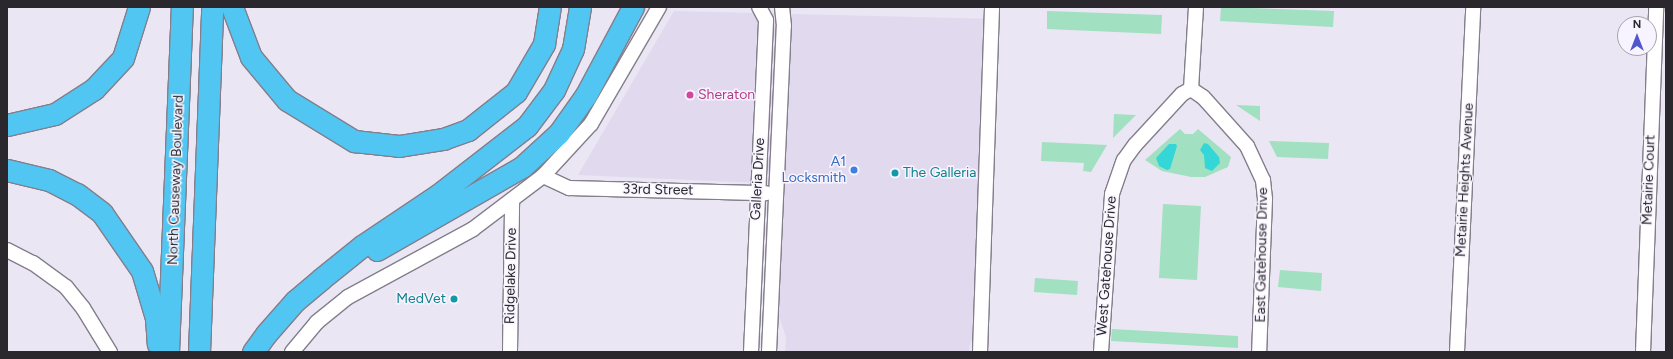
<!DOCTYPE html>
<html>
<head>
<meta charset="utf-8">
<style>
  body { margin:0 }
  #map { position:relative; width:1673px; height:359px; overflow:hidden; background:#ebe6f4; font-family:Figtree,sans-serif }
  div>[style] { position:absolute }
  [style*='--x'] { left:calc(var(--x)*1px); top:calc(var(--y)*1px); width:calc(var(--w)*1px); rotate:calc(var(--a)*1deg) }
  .built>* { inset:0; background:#e1d9ee }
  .green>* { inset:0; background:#a1e0c1 }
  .water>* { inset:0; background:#35d6d7 }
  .roads { filter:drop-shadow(1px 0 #837e8b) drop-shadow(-1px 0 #837e8b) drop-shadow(0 1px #837e8b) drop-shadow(0 -1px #837e8b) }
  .minor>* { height:14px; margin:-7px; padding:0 7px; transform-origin:7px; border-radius:7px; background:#fff }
  .highway>* { height:21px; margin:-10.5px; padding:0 10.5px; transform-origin:10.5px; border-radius:10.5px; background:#52c6f3 }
  .dots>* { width:11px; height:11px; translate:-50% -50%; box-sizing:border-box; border:2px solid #f8f4ff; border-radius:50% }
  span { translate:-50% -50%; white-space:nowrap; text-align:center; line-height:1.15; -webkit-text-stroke:3px #f8f4ff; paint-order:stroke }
  .hotel-label { font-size:14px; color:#b23c85 }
  .left { translate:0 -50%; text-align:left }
  .shop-label { font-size:14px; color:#366cbe }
  .right { translate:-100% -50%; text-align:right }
  .culture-label { font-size:14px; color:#0d838f }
  .street-label { font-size:14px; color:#2a282d }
  .frame { position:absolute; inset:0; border:8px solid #2a282d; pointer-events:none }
  .north { position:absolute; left:1617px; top:16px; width:40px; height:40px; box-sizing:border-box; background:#f8f4ff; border:1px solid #a6a2ab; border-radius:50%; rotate:0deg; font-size:11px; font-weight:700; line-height:16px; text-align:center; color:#2a282d }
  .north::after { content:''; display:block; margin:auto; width:14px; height:18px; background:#5057cd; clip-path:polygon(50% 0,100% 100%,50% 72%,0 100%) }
</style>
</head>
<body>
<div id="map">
  <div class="built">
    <div style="clip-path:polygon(674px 11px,998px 19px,989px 314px,970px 343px,969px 352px,785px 352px,786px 337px,776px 308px,781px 184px,578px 175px)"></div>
  </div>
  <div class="green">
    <div style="clip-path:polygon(1221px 7px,1334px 11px,1333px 27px,1220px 21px)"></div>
    <div style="clip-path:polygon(1047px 11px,1162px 15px,1161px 34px,1047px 29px)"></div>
    <div style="clip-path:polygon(1236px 105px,1260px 106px,1260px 121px)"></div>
    <div style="clip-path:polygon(1114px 114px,1136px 115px,1113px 138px)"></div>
    <div style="clip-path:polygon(1180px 129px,1185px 134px,1193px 134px,1198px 129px,1231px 157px,1228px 167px,1205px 177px,1191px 177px,1162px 171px,1145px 160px)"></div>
    <div style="clip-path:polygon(1269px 141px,1329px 143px,1328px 159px,1277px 157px)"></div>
    <div style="clip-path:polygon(1042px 142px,1107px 145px,1091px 172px,1083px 171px,1084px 163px,1041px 161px)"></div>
    <div style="clip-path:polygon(1163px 204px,1201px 206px,1197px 280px,1159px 278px)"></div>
    <div style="clip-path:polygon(1280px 270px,1322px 273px,1321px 291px,1278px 287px)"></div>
    <div style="clip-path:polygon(1035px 278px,1078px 281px,1077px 295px,1034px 292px)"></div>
    <div style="clip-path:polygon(1112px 329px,1238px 336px,1238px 348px,1111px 341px)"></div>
  </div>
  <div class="water">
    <div style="clip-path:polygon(1204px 143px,1208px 144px,1219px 157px,1220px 163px,1212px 171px,1205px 168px,1204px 155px,1200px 150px)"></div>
    <div style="clip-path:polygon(1169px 144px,1176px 144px,1177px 146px,1170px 169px,1167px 170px,1159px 166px,1156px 158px)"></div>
  </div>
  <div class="roads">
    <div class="minor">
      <div style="--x:1191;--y:89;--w:14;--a:34"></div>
      <div style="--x:1203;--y:97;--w:66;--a:48.1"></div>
      <div style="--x:1247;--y:146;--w:38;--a:65"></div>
      <div style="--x:1263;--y:180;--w:19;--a:84"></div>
      <div style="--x:1265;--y:199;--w:153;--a:92.2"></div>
      <div style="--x:1191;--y:89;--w:82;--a:-86.5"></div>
      <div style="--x:543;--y:176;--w:29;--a:25"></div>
      <div style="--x:569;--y:188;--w:197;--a:1.5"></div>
      <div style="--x:7;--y:250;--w:29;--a:27"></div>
      <div style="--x:33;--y:263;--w:41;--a:36"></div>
      <div style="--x:66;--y:287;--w:27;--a:51"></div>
      <div style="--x:83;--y:308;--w:52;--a:58.5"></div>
      <div style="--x:292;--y:352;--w:39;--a:-50"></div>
      <div style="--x:317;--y:322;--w:40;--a:-39"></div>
      <div style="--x:348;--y:297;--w:142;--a:-28.5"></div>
      <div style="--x:473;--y:229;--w:88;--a:-37.1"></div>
      <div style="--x:543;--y:176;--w:71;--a:-47.3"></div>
      <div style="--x:591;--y:124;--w:135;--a:-59.8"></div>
      <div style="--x:510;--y:352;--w:152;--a:-89.2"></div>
      <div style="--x:751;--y:352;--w:332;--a:-87.4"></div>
      <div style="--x:766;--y:20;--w:15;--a:-118"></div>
      <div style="--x:769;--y:352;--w:326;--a:-87.4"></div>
      <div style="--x:784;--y:26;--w:19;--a:-96"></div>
      <div style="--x:980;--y:352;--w:345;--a:-88"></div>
      <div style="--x:1101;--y:352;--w:158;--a:-86"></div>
      <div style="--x:1112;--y:194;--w:36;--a:-71"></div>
      <div style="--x:1124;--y:160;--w:19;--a:-54"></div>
      <div style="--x:1135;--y:145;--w:69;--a:-47.3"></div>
      <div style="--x:1182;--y:94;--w:10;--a:-29"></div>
      <div style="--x:1457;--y:352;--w:345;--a:-87.3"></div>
      <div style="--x:1643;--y:352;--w:345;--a:-87.8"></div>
    </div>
    <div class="highway">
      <div style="--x:232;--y:7;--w:53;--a:69.2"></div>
      <div style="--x:251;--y:57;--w:56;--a:50.1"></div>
      <div style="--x:287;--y:100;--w:79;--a:31.5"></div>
      <div style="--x:354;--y:141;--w:45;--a:6.3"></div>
      <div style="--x:399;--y:146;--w:45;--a:-9"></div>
      <div style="--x:443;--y:139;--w:27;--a:-20"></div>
      <div style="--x:468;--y:130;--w:61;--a:-38.4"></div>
      <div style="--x:516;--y:92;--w:56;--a:-59.7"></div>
      <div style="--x:544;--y:44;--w:37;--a:-81"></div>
      <div style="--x:7;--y:125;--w:49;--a:-12.9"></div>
      <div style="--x:55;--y:114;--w:46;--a:-32.7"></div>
      <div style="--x:94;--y:89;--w:42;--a:-46.9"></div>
      <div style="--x:123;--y:58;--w:53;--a:-72.6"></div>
      <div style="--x:7;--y:170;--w:43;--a:13.4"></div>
      <div style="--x:49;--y:180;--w:31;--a:27"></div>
      <div style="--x:77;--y:194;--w:31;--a:37"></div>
      <div style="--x:102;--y:213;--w:70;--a:55.4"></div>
      <div style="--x:142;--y:271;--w:49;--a:73.4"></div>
      <div style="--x:156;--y:318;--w:26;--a:86"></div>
      <div style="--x:377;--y:250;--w:167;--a:-29.8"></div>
      <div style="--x:522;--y:167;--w:50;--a:-42.6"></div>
      <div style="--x:559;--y:133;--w:47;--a:-54.6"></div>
      <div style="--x:586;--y:95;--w:100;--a:-61.9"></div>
      <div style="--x:168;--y:352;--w:345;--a:-87.7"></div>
      <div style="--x:199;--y:352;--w:345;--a:-87.8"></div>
      <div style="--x:253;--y:352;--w:22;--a:-54"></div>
      <div style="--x:266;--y:334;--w:44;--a:-48.7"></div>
      <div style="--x:295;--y:301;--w:34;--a:-40"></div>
      <div style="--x:321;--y:279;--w:53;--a:-38.8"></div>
      <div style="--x:362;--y:246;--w:92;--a:-33.9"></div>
      <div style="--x:438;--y:195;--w:113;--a:-37.8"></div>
      <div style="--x:527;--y:126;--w:45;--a:-53.1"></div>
      <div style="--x:554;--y:90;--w:45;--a:-65.1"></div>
      <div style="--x:573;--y:49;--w:43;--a:-80.5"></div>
    </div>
  </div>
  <div class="dots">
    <div style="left:690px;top:95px;background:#d1479c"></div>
    <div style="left:854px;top:170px;background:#3f7fe0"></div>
    <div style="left:895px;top:173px;background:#0f9aa8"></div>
    <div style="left:454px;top:299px;background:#0f9aa8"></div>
  </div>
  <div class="hotel-label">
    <span class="left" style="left:698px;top:95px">Sheraton</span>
  </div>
  <div class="shop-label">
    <span class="right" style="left:846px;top:170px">A1<br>Locksmith</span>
  </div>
  <div class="culture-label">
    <span class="left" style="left:903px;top:173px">The Galleria</span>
    <span class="right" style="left:446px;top:299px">MedVet</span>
  </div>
  <div class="street-label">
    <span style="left:758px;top:179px;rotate:-87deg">Galleria Drive</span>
    <span style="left:176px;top:180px;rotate:-88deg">North Causeway Boulevard</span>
    <span style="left:1465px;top:180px;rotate:-87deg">Metairie Heights Avenue</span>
    <span style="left:1649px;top:180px;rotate:-88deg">Metairie Court</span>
    <span style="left:658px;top:190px;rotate:1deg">33rd Street</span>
    <span style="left:1262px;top:255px;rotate:-89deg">East Gatehouse Drive</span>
    <span style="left:1107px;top:266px;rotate:-86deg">West Gatehouse Drive</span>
    <span style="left:511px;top:276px;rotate:-89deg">Ridgelake Drive</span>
  </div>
  <div class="frame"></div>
  <div class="north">N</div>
</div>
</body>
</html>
